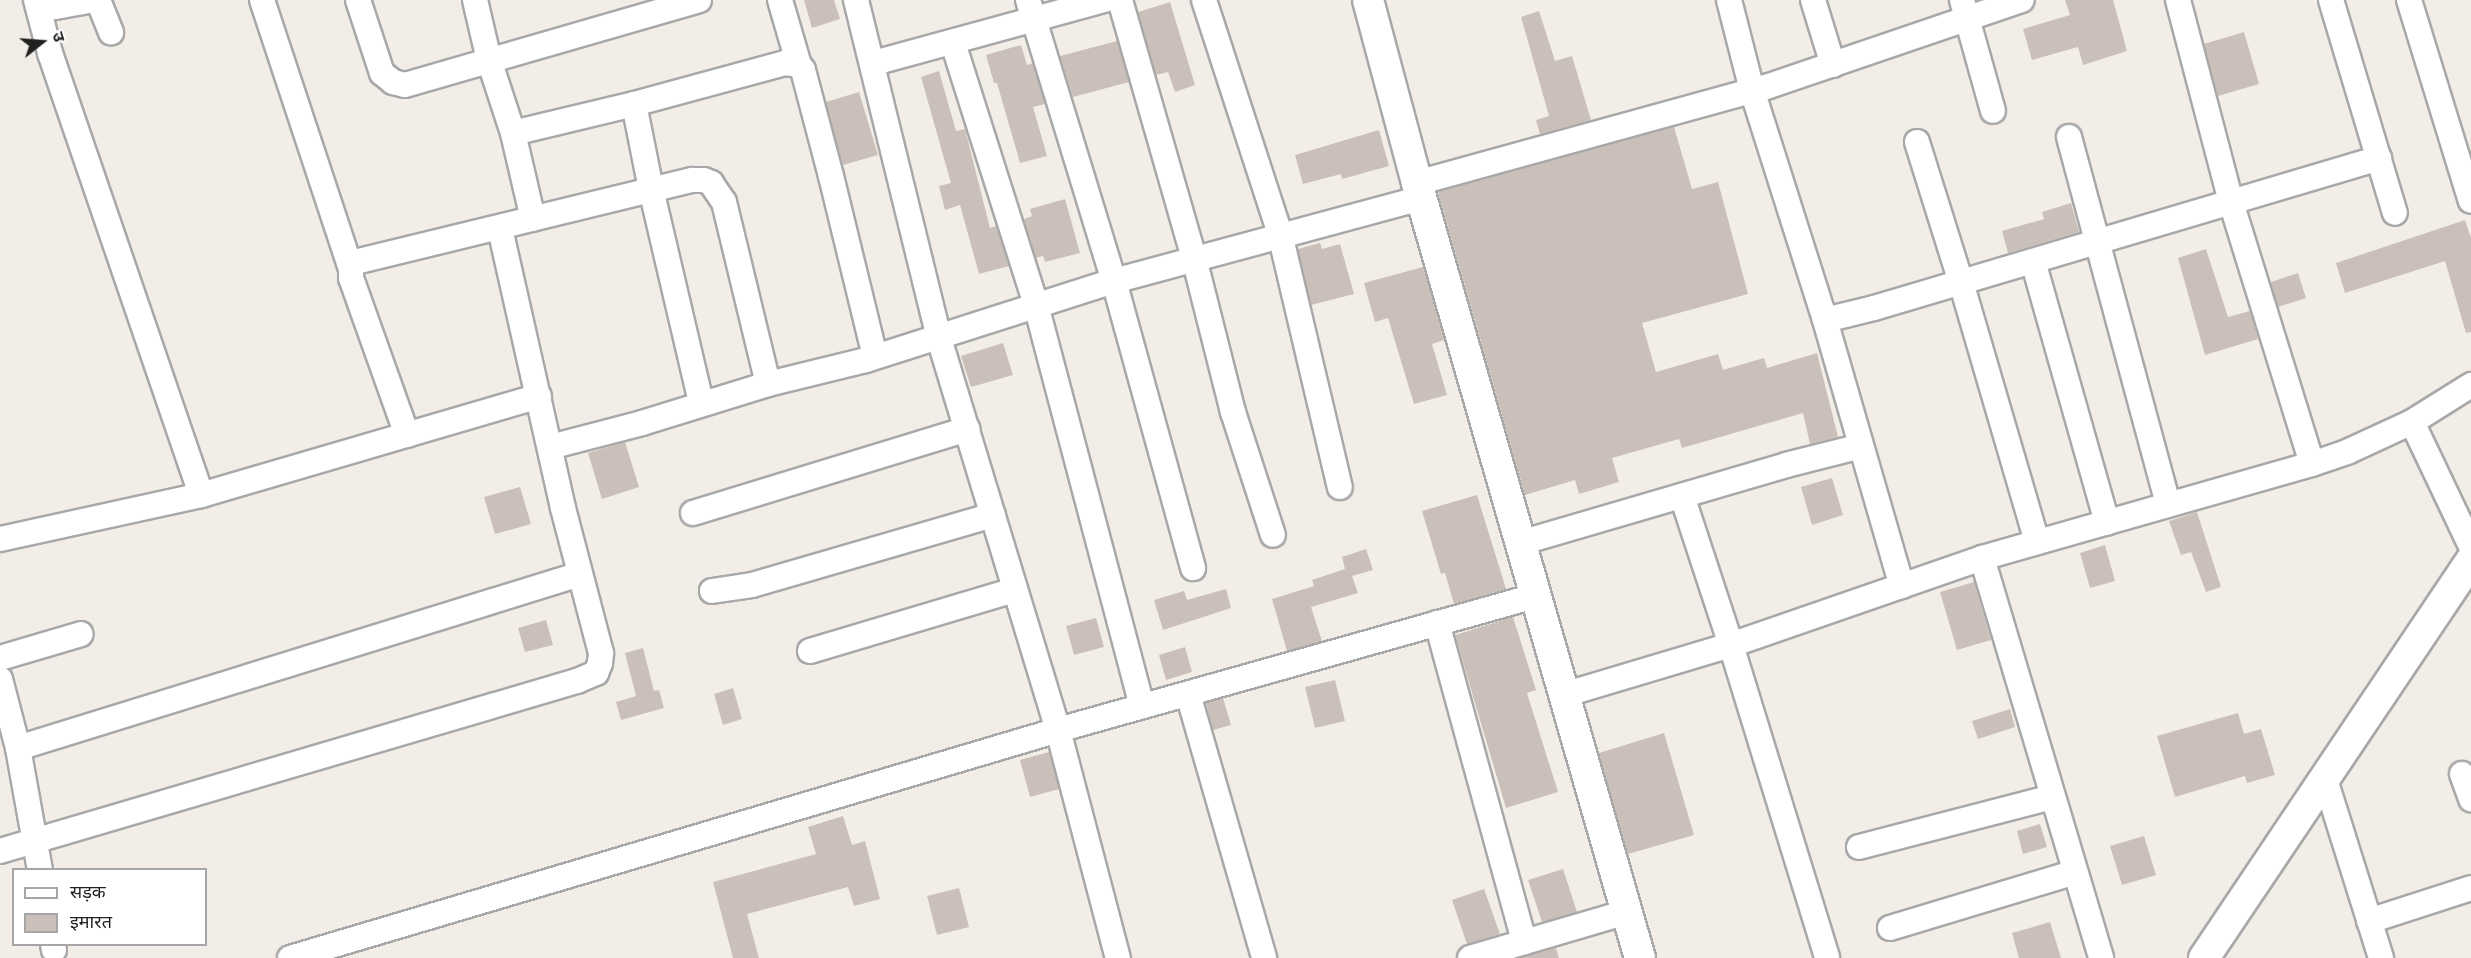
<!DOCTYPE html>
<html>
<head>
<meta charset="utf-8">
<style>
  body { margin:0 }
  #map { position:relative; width:2471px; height:958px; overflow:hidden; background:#f2eee7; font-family:Ubuntu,"Noto Sans Devanagari",sans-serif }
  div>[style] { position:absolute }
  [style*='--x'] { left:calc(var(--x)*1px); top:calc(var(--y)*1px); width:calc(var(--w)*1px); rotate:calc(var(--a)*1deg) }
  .building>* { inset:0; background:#cac0b9 }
  .roads { filter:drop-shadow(2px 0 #a8a8a8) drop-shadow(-2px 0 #a8a8a8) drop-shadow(0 2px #a8a8a8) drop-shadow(0 -2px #a8a8a8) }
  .minor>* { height:24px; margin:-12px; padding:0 12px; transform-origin:12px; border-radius:12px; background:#fff }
  .tertiary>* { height:30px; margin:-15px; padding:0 15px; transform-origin:15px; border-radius:15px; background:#fff }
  span { translate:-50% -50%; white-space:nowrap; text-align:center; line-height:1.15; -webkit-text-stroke:6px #fff; paint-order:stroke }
  .legend { position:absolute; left:12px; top:868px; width:195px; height:78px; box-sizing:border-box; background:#fff; border:2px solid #a6a6a6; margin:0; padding:8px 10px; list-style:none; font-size:18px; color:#212121 }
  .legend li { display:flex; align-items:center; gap:12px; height:30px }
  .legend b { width:30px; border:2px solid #a6a6a6 }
  .north { position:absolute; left:12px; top:12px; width:60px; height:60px; -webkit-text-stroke:4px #fff; paint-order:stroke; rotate:73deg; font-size:16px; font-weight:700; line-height:24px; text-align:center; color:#212121 }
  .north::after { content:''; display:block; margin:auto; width:21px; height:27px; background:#212121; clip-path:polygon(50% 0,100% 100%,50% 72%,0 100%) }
</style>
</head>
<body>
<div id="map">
  <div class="building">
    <div style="clip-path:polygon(804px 0,834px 0,840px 19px,812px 28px)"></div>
    <div style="clip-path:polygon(2065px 0,2113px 0,2127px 51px,2083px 65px,2078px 47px,2032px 60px,2023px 29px,2070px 15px)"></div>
    <div style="clip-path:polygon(1170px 2px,1195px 85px,1175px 92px,1168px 72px,1156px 75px,1138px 12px)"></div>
    <div style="clip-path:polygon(1539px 11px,1555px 61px,1572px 56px,1591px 120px,1540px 134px,1536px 120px,1549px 116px,1521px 17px)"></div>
    <div style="clip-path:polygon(2244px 32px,2259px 84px,2218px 96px,2204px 44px)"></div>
    <div style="clip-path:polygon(1117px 41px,1129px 82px,1073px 97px,1060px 56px)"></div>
    <div style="clip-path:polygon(1021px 45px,1027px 65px,1033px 63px,1045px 104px,1033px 107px,1047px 156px,1020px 163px,997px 83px,994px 83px,986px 55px)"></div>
    <div style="clip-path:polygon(939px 71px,956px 131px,965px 129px,990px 228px,996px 226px,1009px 266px,979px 274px,960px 205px,945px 210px,939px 186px,951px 183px,921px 77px)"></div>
    <div style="clip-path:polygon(859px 92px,878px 155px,843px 165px,826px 102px)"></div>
    <div style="clip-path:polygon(1674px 127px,1692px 189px,1718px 182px,1748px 294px,1642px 323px,1656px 372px,1718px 354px,1723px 370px,1764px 358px,1767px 368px,1817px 353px,1838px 437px,1810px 444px,1803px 413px,1682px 448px,1679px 439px,1612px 458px,1619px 482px,1579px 494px,1575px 480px,1525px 495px,1438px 192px)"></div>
    <div style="clip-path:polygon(1379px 130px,1389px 166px,1342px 179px,1341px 174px,1303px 184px,1295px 155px)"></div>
    <div style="clip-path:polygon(1065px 199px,1080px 253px,1045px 262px,1043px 256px,1036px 258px,1024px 219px,1032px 216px,1030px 209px)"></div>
    <div style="clip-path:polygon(2071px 203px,2079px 232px,2008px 253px,2002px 231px,2044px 219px,2042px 212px)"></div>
    <div style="clip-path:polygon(2465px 220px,2471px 238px,2471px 332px,2466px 333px,2445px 261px,2345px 293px,2336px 263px)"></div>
    <div style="clip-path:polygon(1320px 243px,1322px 249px,1340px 244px,1354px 294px,1311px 305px,1298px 249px)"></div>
    <div style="clip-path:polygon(2206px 249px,2228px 317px,2250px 311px,2258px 339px,2205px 355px,2178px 258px)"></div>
    <div style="clip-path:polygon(1423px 267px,1444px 340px,1432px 344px,1447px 395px,1414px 404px,1388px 318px,1375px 322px,1364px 283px)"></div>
    <div style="clip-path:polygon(2298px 273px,2306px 298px,2278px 307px,2271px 282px)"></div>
    <div style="clip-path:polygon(1003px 343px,1013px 375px,971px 387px,961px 356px)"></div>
    <div style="clip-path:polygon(625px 442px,639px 487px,602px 499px,588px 453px)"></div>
    <div style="clip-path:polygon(1832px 478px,1843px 515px,1812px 525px,1801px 487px)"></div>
    <div style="clip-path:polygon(520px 487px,531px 524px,495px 534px,484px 497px)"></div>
    <div style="clip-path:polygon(1477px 495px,1506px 589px,1454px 604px,1445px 573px,1441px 574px,1422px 511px)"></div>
    <div style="clip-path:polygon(2197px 512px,2221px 587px,2206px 592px,2191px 552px,2181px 555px,2169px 521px)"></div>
    <div style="clip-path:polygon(2105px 545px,2115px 581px,2090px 588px,2080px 553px)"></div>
    <div style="clip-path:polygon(1366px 549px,1373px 570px,1352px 576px,1358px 593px,1311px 607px,1322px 641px,1287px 651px,1272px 599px,1314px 586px,1312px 580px,1345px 569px,1342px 557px)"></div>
    <div style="clip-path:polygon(1974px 582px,1991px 640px,1957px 650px,1940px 592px)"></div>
    <div style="clip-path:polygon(1226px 589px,1231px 608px,1163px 630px,1154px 600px,1184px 591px,1187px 600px)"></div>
    <div style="clip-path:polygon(1513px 617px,1536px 690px,1527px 693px,1558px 792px,1506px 808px,1455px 635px)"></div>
    <div style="clip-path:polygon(1096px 618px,1104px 647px,1074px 655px,1066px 626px)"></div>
    <div style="clip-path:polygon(546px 620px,553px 645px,525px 652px,518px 628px)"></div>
    <div style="clip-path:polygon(1185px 647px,1192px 672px,1166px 680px,1159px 655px)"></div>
    <div style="clip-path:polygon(643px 648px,654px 691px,659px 690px,664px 708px,621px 720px,616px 702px,636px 696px,625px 653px)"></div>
    <div style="clip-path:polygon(1335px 680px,1345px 721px,1315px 728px,1305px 687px)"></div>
    <div style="clip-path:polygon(733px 688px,742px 719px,723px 725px,714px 694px)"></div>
    <div style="clip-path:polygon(1223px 698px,1231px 725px,1213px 730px,1206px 703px)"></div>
    <div style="clip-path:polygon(2010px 709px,2015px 727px,1978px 739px,1972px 721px)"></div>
    <div style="clip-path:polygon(2238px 713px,2244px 734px,2261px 729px,2275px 775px,2247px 783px,2245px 776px,2175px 797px,2157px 736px)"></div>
    <div style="clip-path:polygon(1664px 733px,1694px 835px,1628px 854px,1599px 753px)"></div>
    <div style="clip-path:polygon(1049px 752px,1059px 789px,1030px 797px,1020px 760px)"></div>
    <div style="clip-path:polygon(843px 816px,852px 845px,865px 841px,880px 899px,854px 906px,848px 887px,747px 914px,759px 958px,733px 958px,713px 882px,816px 854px,808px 827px)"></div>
    <div style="clip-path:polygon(2040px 824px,2047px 847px,2023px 854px,2017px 831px)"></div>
    <div style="clip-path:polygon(2144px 836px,2156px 875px,2122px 885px,2110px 846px)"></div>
    <div style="clip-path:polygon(1563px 869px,1577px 912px,1542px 922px,1528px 880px)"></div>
    <div style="clip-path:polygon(959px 888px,969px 927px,937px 935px,927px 896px)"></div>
    <div style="clip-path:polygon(1484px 889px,1500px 934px,1467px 944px,1452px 900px)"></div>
    <div style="clip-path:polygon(2050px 922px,2061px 958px,2019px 958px,2012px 933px)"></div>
    <div style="clip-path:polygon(1556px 948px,1559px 958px,1521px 958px)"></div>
  </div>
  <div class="roads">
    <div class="minor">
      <div style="--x:36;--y:0;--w:55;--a:75.2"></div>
      <div style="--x:50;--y:53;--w:467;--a:71.1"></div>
      <div style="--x:98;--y:0;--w:35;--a:68"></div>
      <div style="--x:262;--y:0;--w:283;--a:71.7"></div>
      <div style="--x:358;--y:0;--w:77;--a:71.8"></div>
      <div style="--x:382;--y:73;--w:14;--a:39"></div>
      <div style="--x:393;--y:82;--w:12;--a:14"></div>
      <div style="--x:405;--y:85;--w:306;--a:-16.1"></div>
      <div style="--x:475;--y:0;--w:62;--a:76.9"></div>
      <div style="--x:489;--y:60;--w:77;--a:71.8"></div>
      <div style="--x:513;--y:133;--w:88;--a:76.9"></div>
      <div style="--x:780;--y:0;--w:68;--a:73.7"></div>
      <div style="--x:856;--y:0;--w:345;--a:76.2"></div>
      <div style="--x:938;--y:335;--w:413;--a:73.1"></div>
      <div style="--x:1058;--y:730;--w:236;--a:75.3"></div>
      <div style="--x:1028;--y:0;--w:294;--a:73"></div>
      <div style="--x:1114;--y:281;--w:298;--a:74.6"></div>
      <div style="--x:1120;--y:0;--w:268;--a:74"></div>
      <div style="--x:1194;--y:258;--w:159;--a:75.8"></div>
      <div style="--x:1233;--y:412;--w:129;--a:72"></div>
      <div style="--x:1204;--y:0;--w:246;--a:72"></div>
      <div style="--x:1280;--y:234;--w:260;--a:76.7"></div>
      <div style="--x:1729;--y:0;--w:93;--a:75.7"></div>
      <div style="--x:1752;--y:90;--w:241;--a:72.4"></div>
      <div style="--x:1825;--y:320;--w:50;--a:-13.8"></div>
      <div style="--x:1874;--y:308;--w:527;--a:-16.54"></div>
      <div style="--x:1813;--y:0;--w:68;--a:72.9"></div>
      <div style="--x:1962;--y:0;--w:115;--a:74.4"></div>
      <div style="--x:2178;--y:0;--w:209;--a:75.3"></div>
      <div style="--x:2231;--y:202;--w:274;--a:72.8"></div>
      <div style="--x:2331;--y:0;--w:222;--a:73.3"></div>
      <div style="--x:2409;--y:0;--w:210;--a:72.9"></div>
      <div style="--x:39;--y:10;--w:56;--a:-10.3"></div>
      <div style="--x:953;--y:43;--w:275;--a:72.4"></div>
      <div style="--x:1036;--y:305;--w:415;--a:75.2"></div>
      <div style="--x:874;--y:63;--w:239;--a:-15.3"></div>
      <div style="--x:634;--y:104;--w:87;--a:78.7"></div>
      <div style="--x:651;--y:189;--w:220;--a:76.8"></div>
      <div style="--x:513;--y:133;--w:124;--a:-13.5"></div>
      <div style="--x:634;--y:104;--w:156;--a:-15.2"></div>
      <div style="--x:785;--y:63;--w:14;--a:8"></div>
      <div style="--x:799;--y:65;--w:6;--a:51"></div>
      <div style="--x:803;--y:70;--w:110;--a:75.2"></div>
      <div style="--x:831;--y:176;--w:185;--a:76.3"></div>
      <div style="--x:2069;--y:137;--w:381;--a:74.9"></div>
      <div style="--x:1917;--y:142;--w:147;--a:72.6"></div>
      <div style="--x:1961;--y:282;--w:271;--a:73.7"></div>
      <div style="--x:1417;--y:183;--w:362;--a:-15.4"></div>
      <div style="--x:1766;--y:87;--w:270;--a:-18.8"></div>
      <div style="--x:2033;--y:261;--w:272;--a:74.2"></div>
      <div style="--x:1825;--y:320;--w:277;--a:73.9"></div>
      <div style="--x:2412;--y:422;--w:137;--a:64.6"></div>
      <div style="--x:407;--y:435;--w:167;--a:-109.6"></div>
      <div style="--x:351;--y:278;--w:9;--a:-90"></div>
      <div style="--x:351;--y:269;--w:8;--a:-60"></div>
      <div style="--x:355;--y:262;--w:347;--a:-13.7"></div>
      <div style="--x:692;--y:180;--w:12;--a:0"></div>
      <div style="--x:704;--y:180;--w:8;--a:23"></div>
      <div style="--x:711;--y:183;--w:23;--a:56"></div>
      <div style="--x:724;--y:202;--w:187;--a:76.4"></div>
      <div style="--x:550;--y:447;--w:95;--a:-14.6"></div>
      <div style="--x:642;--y:423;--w:132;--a:-17.2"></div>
      <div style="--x:768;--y:384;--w:101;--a:-13.8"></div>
      <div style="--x:866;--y:360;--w:260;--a:-17.7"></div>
      <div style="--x:1114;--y:281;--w:318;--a:-15.1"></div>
      <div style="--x:1682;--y:496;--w:157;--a:71.8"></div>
      <div style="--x:1731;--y:645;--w:327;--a:72.9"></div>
      <div style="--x:693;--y:513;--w:287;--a:-17"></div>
      <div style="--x:0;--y:539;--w:206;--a:-12.3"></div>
      <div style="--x:201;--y:495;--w:352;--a:-16.3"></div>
      <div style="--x:1520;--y:543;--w:277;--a:-16.3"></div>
      <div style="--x:1786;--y:465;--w:77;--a:-14.2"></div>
      <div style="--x:1982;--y:558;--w:417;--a:73.4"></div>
      <div style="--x:712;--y:591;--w:40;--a:-8.5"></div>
      <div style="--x:752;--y:585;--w:251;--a:-16.2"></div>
      <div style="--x:1437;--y:623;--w:331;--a:74.7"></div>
      <div style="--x:810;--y:651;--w:214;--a:-16.6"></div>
      <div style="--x:0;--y:658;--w:84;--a:-16.5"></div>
      <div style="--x:0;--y:679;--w:71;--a:75.4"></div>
      <div style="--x:18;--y:748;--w:124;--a:79.8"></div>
      <div style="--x:1188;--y:694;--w:275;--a:73.9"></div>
      <div style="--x:1563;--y:695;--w:175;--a:-16.6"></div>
      <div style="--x:1731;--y:645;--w:266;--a:-19.1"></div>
      <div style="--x:1982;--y:558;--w:343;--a:-15.9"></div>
      <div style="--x:2312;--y:464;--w:39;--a:-19"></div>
      <div style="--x:2349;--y:451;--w:69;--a:-24.7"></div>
      <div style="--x:2412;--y:422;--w:70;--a:-32.1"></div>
      <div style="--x:18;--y:748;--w:588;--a:-17.2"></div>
      <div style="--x:2462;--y:774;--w:27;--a:70"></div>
      <div style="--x:2324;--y:776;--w:191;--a:72.6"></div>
      <div style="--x:1859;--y:847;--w:199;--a:-14.5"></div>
      <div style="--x:0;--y:851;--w:602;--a:-16.42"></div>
      <div style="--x:577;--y:681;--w:21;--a:-23"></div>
      <div style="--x:596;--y:673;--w:11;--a:-68"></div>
      <div style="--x:600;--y:663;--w:10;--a:-84"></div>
      <div style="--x:601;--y:653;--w:150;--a:-104.7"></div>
      <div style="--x:563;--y:508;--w:287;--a:-102.7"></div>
      <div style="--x:2369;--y:921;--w:107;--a:-17.9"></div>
      <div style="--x:1890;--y:928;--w:193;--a:-16.8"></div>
      <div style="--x:53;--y:944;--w:6;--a:81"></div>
      <div style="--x:290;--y:958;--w:801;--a:-16.53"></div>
      <div style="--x:1058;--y:730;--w:495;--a:-15.7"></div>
      <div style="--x:1470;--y:958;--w:164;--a:-16.3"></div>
    </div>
    <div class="tertiary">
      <div style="--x:1368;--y:0;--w:189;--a:75"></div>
      <div style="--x:1417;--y:183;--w:806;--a:73.95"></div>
      <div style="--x:2204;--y:958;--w:479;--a:-56.1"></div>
    </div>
  </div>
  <ul class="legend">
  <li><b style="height:8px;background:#fff"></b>सड़क</li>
  <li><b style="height:16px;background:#cac0b9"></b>इमारत</li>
  </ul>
  <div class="north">उ</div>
</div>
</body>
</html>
